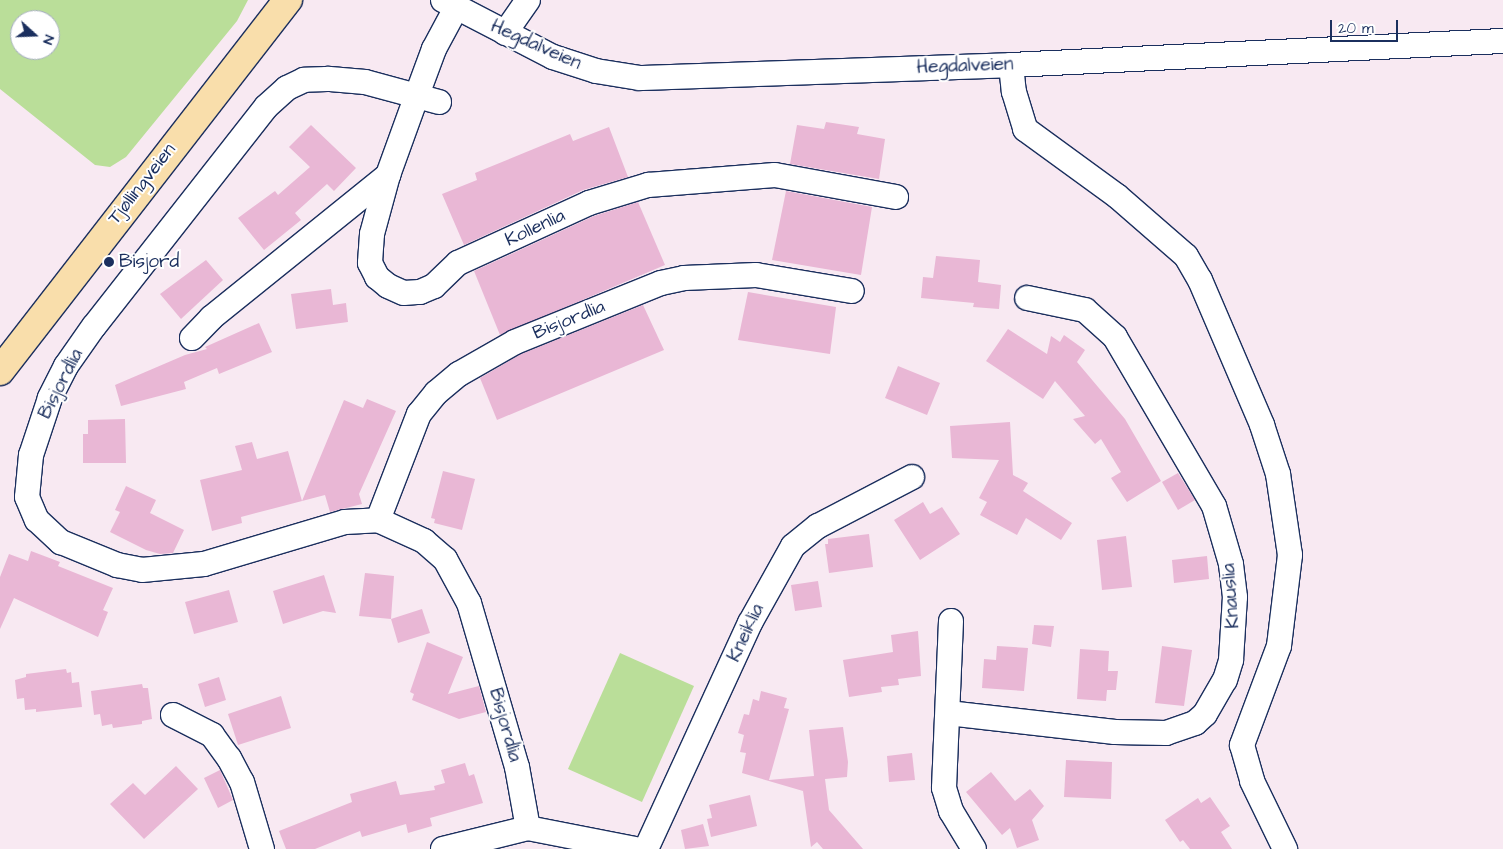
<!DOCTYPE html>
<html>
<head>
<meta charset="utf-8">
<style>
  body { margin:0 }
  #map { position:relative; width:1503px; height:849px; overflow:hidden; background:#f8e9f2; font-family:"Architects Daughter",sans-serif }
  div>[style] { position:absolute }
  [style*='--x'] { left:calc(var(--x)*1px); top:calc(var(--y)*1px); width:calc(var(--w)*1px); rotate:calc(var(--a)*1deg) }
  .green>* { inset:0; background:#bade99 }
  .building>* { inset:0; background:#e9b7d5 }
  .roads { filter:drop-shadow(1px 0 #1b2f5e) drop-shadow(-1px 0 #1b2f5e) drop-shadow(0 1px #1b2f5e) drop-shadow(0 -1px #1b2f5e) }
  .minor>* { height:24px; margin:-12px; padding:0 12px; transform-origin:12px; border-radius:12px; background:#fff }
  .major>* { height:28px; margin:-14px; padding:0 14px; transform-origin:14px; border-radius:14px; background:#f9deab }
  .dots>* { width:14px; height:14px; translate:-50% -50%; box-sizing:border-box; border:2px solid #fff; border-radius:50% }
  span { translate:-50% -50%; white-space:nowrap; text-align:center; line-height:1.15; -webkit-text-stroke:4px #fff; paint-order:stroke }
  .street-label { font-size:19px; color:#1b2f5e }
  .poi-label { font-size:19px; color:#1b2f5e }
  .left { translate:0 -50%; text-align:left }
  .north { position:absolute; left:10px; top:10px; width:50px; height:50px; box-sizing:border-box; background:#fff; border:1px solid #a4acbf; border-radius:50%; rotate:110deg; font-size:14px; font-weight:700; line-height:20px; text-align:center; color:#1b2f5e }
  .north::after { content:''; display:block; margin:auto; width:18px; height:22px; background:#1b2f5e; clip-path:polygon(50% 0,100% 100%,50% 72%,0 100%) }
  .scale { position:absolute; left:1330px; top:20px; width:68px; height:22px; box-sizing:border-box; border:2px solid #1b2f5e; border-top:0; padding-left:6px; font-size:15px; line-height:18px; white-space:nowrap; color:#1b2f5e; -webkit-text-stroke:4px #fff; paint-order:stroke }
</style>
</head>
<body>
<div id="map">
  <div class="green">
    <div style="clip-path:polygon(evenodd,0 0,248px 0,237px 21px,126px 157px,110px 167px,95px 165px,0 89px,0 0,20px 20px,50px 20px,50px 50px,20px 50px,20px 20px)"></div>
    <div style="clip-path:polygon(620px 653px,694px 686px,642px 802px,568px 769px)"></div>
  </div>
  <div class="building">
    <div style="clip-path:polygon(826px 122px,859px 127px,857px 134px,885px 139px,879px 179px,790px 164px,797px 125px,824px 129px)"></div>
    <div style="clip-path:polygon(311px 125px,356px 168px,334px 191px,327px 184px,295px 213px,301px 220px,264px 250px,238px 218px,275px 191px,278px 195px,310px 167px,289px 147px)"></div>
    <div style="clip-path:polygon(609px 127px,628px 177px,583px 190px,464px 245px,442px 194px,477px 180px,475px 173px,570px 134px,573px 141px)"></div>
    <div style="clip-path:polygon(786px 191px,872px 207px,861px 275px,772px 260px)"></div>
    <div style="clip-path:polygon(638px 202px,665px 265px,500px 335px,474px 271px,594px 216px)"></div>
    <div style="clip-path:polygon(936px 256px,980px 260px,978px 282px,1001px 285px,999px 309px,973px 307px,974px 303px,921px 298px,923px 277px,933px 278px)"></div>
    <div style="clip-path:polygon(206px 260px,223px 280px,181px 319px,160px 294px)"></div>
    <div style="clip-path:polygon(331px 289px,333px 305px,346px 303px,348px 322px,296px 329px,291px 294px)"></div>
    <div style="clip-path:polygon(748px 292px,836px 307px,830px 354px,738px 340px)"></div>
    <div style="clip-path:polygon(643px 305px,664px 350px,497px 420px,480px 378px,521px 354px)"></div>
    <div style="clip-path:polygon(259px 323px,272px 352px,219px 374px,217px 368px,184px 382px,186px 389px,121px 406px,115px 385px,185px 355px,207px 349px,205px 347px)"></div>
    <div style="clip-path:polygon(1008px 329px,1047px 354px,1051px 336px,1060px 342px,1064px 335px,1085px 350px,1077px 362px,1125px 419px,1161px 481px,1127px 502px,1111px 478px,1121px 472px,1101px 439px,1095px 444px,1073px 419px,1085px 416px,1055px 381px,1043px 399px,986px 361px)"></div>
    <div style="clip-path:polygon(898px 366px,940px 383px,927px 415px,885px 398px)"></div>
    <div style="clip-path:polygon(367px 399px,396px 411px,359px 494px,362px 504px,330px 512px,325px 495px,241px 517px,242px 523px,212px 531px,200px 480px,242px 470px,235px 446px,252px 442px,257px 459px,288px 451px,302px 501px,344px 400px,363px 408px)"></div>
    <div style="clip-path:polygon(125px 419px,126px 463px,83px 463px,83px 434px,88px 434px,88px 420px)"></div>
    <div style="clip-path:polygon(1010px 422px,1013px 475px,1028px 483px,1023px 491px,1072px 523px,1061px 540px,1026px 518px,1017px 535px,980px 515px,987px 502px,979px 498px,999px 460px,952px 458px,950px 426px)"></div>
    <div style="clip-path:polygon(443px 471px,475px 479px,462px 530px,434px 523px,435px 519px,431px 518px)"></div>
    <div style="clip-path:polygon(1178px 473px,1195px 500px,1178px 510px,1162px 482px)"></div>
    <div style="clip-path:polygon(126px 486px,156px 500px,150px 513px,184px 530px,173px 553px,160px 554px,146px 550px,110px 532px,120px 512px,115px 510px)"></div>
    <div style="clip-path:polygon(923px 502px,930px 514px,942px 507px,960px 534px,920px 560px,894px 520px)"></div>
    <div style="clip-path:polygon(869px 534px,873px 567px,829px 573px,825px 544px,828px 544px,828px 539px)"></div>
    <div style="clip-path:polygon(1126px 536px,1132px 587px,1102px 590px,1097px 540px)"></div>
    <div style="clip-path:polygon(31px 551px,60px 562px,58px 566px,113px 588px,103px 610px,108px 612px,98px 637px,14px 598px,0 629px,0 577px,9px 554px,28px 561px)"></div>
    <div style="clip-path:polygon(1207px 556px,1209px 579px,1174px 583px,1172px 560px)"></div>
    <div style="clip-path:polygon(365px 573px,394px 576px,391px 619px,422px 609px,430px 633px,398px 643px,391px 619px,359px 616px)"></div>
    <div style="clip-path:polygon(324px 575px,336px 613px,323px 611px,283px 624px,273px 591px)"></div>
    <div style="clip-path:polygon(818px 581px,822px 607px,795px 611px,791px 585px)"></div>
    <div style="clip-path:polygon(229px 590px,238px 622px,194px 634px,185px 602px)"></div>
    <div style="clip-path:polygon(1034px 625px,1054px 626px,1051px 647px,1032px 644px)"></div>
    <div style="clip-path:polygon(918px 631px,921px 676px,898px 679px,899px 685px,881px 687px,882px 692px,849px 697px,843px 660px,893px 652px,891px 635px)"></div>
    <div style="clip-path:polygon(427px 642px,463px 657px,448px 694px,479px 686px,486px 712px,459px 719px,412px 700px,414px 694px,410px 692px)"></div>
    <div style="clip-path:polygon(997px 646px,1028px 648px,1024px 691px,982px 688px,984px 659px,996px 660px)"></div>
    <div style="clip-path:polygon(1162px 646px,1192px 650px,1184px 706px,1155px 703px)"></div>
    <div style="clip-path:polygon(1080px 649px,1109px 651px,1108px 671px,1118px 671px,1116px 690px,1107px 690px,1106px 701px,1077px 699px)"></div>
    <div style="clip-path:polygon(66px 669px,67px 673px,71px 672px,72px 683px,79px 682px,82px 707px,36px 712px,36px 709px,25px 710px,24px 698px,17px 699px,15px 680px,26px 677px,26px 674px)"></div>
    <div style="clip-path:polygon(219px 677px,226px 700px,205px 707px,198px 684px)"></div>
    <div style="clip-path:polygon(142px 684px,143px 688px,148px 688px,152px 719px,142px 721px,142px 724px,113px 728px,112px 724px,102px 726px,100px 714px,94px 715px,91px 691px)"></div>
    <div style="clip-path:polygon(761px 691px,787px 698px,784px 708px,789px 709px,769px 780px,814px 776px,809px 730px,843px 727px,848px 762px,847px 777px,825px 779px,829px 810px,863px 849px,823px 849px,817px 842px,811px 847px,803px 791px,742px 773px,746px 753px,740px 752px,744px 735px,738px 733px,744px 714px,749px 715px,753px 699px,759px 701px)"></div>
    <div style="clip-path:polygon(281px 696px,291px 728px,238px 745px,228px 714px)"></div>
    <div style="clip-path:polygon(912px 753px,915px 780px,889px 782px,887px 756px)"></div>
    <div style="clip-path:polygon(1066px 760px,1112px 762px,1111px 799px,1064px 797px)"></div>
    <div style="clip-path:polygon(465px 763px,469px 776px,474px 774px,483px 803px,430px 818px,432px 826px,408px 833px,406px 824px,362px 837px,360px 831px,315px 849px,286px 849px,279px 831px,352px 802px,350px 794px,396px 781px,400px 795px,435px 790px,434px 786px,445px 783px,441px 770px)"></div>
    <div style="clip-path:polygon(176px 766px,198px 789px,144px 839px,110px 804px,133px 783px,145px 795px)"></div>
    <div style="clip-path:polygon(220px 770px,233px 800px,218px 808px,204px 778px)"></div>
    <div style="clip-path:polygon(991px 772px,1015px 801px,1030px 789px,1044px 806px,1032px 820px,1039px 840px,1017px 848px,1010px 828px,1002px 835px,966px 792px)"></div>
    <div style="clip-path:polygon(750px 795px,757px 826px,711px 837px,707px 819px,712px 818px,709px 805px)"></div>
    <div style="clip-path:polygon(1210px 797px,1230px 826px,1221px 832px,1232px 849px,1190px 849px,1183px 840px,1180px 842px,1165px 820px,1198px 798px,1201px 803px)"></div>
    <div style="clip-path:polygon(703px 824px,709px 846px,685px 849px,681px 830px)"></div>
  </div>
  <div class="roads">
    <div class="minor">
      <div style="--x:443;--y:0;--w:124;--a:27.4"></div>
      <div style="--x:553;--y:57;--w:45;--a:18"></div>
      <div style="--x:596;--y:71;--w:45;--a:9"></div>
      <div style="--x:640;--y:78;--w:371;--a:-2"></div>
      <div style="--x:1011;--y:65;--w:493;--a:-2.8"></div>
      <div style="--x:456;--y:8;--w:47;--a:118.2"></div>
      <div style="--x:434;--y:49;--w:49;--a:110.3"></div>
      <div style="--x:417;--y:95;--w:85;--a:109.9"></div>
      <div style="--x:388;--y:175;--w:61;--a:105.2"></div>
      <div style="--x:372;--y:234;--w:29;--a:94"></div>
      <div style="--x:370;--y:263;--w:16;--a:63"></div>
      <div style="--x:377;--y:277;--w:14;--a:39"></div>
      <div style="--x:388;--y:286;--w:17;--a:24"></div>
      <div style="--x:404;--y:293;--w:16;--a:-4"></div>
      <div style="--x:420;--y:292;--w:15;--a:-23"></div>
      <div style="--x:434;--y:286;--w:33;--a:-44"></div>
      <div style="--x:458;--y:263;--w:144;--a:-24.6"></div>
      <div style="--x:589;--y:203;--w:62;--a:-17"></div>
      <div style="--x:648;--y:185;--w:127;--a:-4.5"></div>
      <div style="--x:775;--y:175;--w:123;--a:10.3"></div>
      <div style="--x:505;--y:33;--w:40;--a:-55.1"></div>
      <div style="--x:1011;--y:65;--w:27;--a:84"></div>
      <div style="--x:1014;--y:92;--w:39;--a:73"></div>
      <div style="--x:1025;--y:129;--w:114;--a:36.1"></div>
      <div style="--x:1117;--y:196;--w:91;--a:41"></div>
      <div style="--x:1186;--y:256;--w:28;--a:60"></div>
      <div style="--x:1200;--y:280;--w:158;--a:66.8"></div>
      <div style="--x:1262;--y:425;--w:52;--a:71.9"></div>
      <div style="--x:1278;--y:474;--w:82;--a:81.6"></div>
      <div style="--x:1290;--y:555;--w:92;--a:96.9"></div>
      <div style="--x:1279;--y:646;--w:106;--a:110.5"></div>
      <div style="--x:1242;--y:745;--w:37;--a:74"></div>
      <div style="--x:1252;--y:781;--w:76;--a:64.1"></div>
      <div style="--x:439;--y:102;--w:77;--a:-164.9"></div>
      <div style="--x:365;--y:82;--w:38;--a:-175"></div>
      <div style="--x:327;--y:79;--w:23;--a:178"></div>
      <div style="--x:304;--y:80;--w:19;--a:155"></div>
      <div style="--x:287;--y:88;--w:28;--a:138"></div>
      <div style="--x:266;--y:107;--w:278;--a:128.1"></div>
      <div style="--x:94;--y:326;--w:49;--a:125"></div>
      <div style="--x:66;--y:366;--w:36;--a:117"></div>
      <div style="--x:50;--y:398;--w:60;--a:108.4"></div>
      <div style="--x:31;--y:455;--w:42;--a:95.4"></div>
      <div style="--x:27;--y:497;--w:25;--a:67"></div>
      <div style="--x:37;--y:520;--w:33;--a:43"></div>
      <div style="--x:61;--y:542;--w:61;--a:22.3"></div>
      <div style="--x:117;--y:565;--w:25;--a:11"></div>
      <div style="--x:142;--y:570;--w:62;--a:-5.5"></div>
      <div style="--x:204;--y:564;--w:147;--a:-16.6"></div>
      <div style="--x:345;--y:522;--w:33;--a:-3"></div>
      <div style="--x:378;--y:520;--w:51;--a:24.5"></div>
      <div style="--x:424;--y:541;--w:28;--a:41"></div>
      <div style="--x:445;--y:559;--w:50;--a:61.4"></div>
      <div style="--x:469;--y:603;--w:171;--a:73.7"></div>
      <div style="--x:517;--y:767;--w:62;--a:79.8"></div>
      <div style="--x:192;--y:338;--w:28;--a:-46"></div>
      <div style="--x:211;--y:318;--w:228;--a:-38.9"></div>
      <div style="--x:378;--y:520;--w:114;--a:-68.9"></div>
      <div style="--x:419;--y:414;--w:27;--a:-51"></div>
      <div style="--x:436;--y:393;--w:30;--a:-40"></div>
      <div style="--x:459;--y:374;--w:64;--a:-29.7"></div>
      <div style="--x:515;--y:342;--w:157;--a:-22"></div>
      <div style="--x:661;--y:283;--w:24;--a:-12"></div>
      <div style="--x:684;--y:278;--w:72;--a:-2.4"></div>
      <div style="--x:756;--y:275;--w:97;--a:9.5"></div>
      <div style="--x:951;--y:621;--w:167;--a:92.4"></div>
      <div style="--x:944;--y:788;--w:24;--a:73"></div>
      <div style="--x:951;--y:811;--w:44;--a:58.8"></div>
      <div style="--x:948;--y:713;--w:168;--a:6.5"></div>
      <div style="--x:1115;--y:732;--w:51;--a:1.1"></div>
      <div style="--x:1166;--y:733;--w:31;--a:-19"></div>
      <div style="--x:1195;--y:723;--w:13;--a:-42"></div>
      <div style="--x:1205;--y:714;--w:39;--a:-60"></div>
      <div style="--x:1225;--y:680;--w:21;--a:-73"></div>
      <div style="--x:1231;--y:660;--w:63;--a:-86.4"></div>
      <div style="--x:1235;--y:597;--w:33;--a:-97"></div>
      <div style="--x:1231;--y:564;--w:60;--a:-106.3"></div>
      <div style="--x:1214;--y:506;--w:196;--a:-120.4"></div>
      <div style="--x:1115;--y:337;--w:40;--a:-138"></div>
      <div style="--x:1085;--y:310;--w:59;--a:-168.3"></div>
      <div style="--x:173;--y:715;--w:44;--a:27.1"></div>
      <div style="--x:212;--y:735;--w:29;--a:54"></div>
      <div style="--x:229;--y:758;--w:27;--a:62"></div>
      <div style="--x:242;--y:782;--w:70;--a:73.4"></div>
      <div style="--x:443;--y:849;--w:88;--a:-13.9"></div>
      <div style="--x:528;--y:828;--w:109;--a:11.1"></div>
      <div style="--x:646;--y:849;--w:249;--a:-65.3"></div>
      <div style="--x:750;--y:623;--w:88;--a:-60.8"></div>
      <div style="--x:793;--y:546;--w:32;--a:-39"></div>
      <div style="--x:818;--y:526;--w:106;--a:-27.5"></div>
    </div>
    <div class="major">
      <div style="--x:0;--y:371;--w:470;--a:-52.2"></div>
    </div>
  </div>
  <div class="dots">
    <div style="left:109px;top:262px;background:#1b2f5e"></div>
  </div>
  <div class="street-label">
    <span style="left:536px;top:45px;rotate:24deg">Hegdalveien</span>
    <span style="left:965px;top:66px;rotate:-2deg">Hegdalveien</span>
    <span style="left:142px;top:184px;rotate:-52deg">Tjøllingveien</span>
    <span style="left:535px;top:228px;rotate:-25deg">Kollenlia</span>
    <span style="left:569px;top:320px;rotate:-22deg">Bisjordlia</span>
    <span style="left:61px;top:384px;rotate:-63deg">Bisjordlia</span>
    <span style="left:1231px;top:596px;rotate:-94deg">Knauslia</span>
    <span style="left:746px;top:633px;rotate:-65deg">Kneiklia</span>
    <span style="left:505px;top:725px;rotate:74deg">Bisjordlia</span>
  </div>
  <div class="poi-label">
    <span class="left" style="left:119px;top:262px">Bisjord</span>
  </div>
  <div class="north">N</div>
  <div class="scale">20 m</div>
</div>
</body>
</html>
